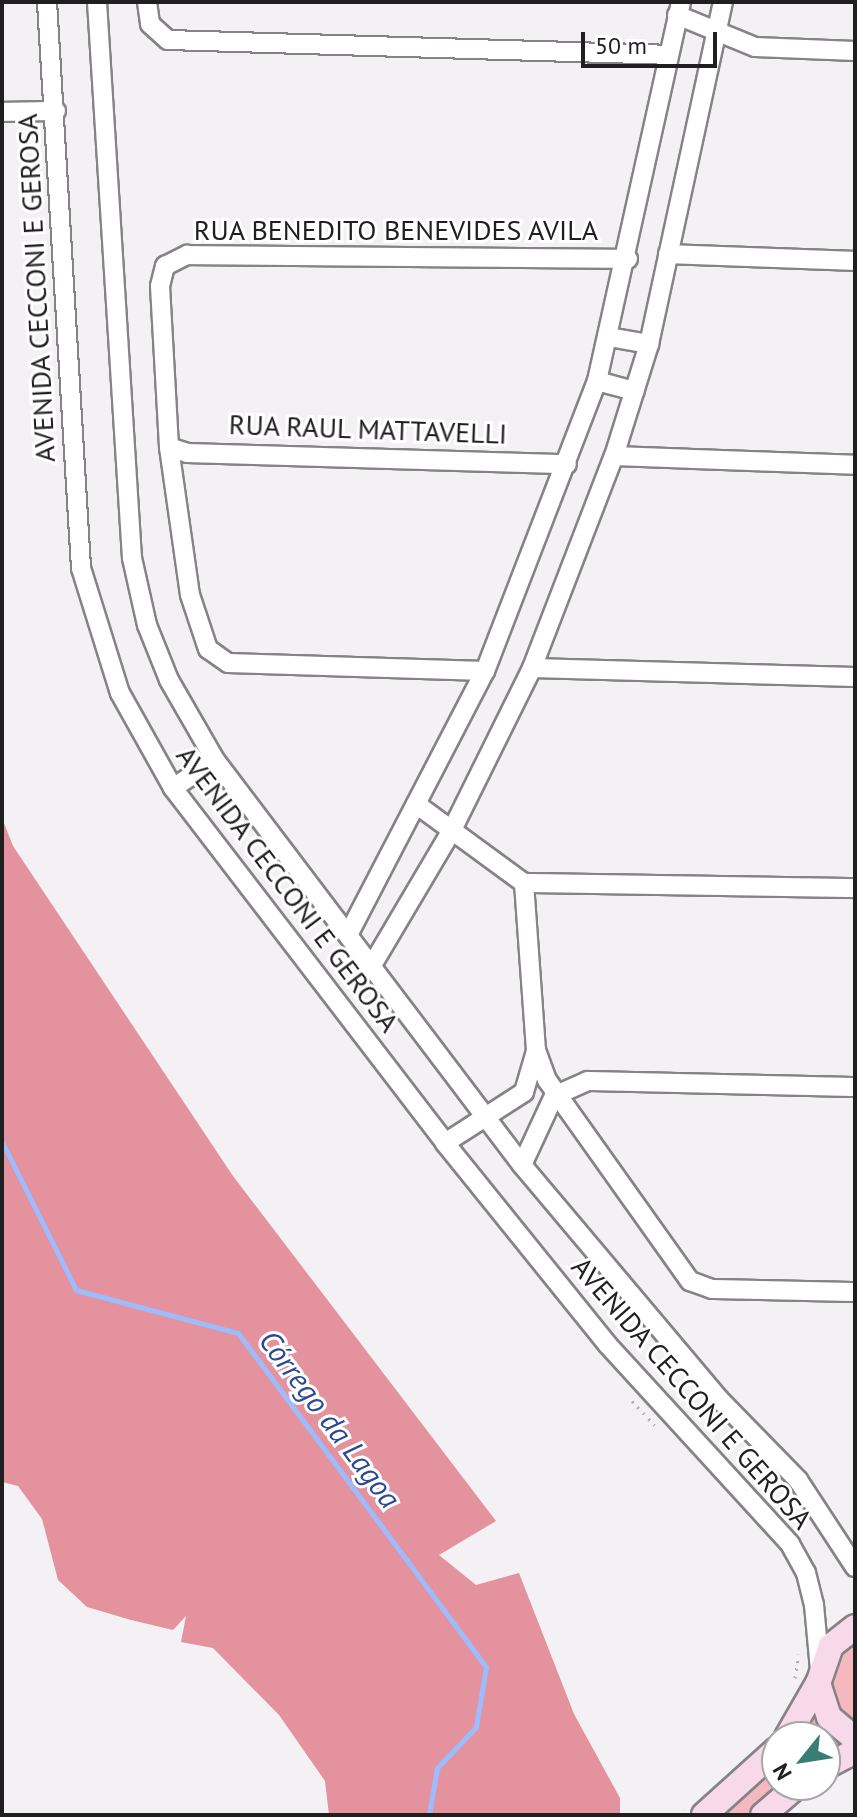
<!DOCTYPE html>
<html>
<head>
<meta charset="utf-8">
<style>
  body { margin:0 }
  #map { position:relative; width:857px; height:1817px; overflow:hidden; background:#f4f1f4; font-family:"PT Sans",sans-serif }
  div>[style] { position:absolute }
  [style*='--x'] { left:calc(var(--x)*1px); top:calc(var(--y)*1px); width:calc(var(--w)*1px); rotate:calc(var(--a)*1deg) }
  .green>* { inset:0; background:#f6b8bf }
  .forest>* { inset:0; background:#e4929d }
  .stream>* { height:5px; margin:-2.5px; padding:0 2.5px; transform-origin:2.5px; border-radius:2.5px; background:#9dbcfe }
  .path>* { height:3px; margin-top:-1.5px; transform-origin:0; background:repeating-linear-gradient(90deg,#afadaf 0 2px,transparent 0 8px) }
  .roads { filter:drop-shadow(2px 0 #858386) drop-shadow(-2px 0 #858386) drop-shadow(0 2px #858386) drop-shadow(0 -2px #858386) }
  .minor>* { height:18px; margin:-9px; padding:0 9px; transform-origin:9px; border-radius:9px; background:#fff }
  .major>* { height:24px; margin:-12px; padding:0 12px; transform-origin:12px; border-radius:12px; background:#f8d9ea }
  span { translate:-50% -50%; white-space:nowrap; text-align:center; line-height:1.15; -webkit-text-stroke:6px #fff; paint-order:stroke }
  .street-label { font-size:28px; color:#201f20 }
  .water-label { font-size:30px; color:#2b4995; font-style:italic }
  .frame { position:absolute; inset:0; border:4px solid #201f20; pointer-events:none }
  .north { position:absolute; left:761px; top:1721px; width:80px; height:80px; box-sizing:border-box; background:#fff; border:2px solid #a6a5a6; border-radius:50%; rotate:240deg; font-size:22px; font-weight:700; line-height:32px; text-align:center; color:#201f20 }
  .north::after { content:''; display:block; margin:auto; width:28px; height:36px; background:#387e76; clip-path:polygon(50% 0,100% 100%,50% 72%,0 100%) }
  .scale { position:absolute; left:581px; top:32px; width:136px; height:36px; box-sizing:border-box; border:4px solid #201f20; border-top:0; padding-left:10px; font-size:24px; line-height:28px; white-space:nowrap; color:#201f20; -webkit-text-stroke:6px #fff; paint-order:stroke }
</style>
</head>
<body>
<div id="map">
  <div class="green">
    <div style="clip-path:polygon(855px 1641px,855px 1723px,837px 1706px,831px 1687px,833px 1667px)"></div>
    <div style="clip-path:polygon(815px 1713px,835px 1740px,843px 1744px,825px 1753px,825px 1737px,803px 1737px)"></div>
    <div style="clip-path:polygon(777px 1766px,781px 1785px,746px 1815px,723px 1815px)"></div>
  </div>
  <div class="forest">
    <div style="clip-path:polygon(2px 818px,13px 846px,233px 1176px,496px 1521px,439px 1555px,476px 1585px,519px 1573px,574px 1714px,620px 1798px,620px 1815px,329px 1815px,325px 1781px,279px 1715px,213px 1648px,181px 1642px,186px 1616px,173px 1630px,131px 1620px,87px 1607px,58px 1580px,42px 1519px,18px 1486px,2px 1482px)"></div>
  </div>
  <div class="stream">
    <div style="--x:2;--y:1142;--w:165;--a:63.4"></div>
    <div style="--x:76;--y:1290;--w:168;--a:14.9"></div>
    <div style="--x:238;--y:1333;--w:416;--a:53.4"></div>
    <div style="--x:486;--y:1667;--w:61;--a:99.5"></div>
    <div style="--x:476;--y:1727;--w:57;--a:133.6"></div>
    <div style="--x:437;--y:1768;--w:48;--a:99.7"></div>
  </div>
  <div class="path">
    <div style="--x:632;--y:1401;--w:33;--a:47"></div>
    <div style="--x:795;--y:1678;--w:24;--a:-81"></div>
    <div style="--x:678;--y:1815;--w:8;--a:-45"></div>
  </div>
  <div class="roads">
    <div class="minor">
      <div style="--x:47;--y:2;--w:567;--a:86.56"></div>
      <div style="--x:81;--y:568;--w:131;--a:72.7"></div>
      <div style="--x:120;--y:693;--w:109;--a:60.8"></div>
      <div style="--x:173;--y:788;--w:447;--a:52.5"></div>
      <div style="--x:445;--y:1143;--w:258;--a:51.1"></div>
      <div style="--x:607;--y:1344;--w:271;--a:47.5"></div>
      <div style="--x:790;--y:1544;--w:33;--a:61"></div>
      <div style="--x:806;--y:1573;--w:33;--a:76"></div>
      <div style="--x:814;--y:1605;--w:65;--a:84.7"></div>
      <div style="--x:97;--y:2;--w:557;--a:86.4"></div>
      <div style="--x:132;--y:558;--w:69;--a:77.4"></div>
      <div style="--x:147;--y:625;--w:59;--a:68.2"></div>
      <div style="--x:169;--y:680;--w:92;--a:60.1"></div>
      <div style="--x:215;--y:760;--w:508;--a:52.84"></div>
      <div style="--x:522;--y:1165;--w:307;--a:49.9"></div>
      <div style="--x:720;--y:1400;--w:112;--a:45.7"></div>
      <div style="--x:798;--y:1480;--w:104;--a:56.8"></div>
      <div style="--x:147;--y:2;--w:22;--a:82"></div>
      <div style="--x:150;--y:24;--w:24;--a:42"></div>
      <div style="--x:168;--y:40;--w:499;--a:1.7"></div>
      <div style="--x:677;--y:15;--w:84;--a:22.3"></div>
      <div style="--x:755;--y:47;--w:100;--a:2.3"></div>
      <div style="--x:2;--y:112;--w:54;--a:-1.1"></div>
      <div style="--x:668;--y:254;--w:187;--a:2.1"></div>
      <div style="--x:609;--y:337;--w:41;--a:9.9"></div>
      <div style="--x:597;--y:381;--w:39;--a:15"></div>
      <div style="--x:169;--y:447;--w:19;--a:18"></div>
      <div style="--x:187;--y:453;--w:380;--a:1.7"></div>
      <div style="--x:614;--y:456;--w:241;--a:2.1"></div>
      <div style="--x:532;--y:668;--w:323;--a:1.6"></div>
      <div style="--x:485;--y:671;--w:257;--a:-178.2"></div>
      <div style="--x:228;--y:663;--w:24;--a:-145"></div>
      <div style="--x:208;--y:649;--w:57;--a:-108.4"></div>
      <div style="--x:190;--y:595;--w:149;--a:-98.1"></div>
      <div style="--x:169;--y:447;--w:161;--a:-93.2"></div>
      <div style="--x:160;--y:286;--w:21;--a:-76"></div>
      <div style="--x:165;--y:266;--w:25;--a:-27"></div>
      <div style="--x:187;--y:255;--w:441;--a:0.5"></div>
      <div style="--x:173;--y:788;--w:50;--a:-33.7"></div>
      <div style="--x:416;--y:804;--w:134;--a:36.2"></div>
      <div style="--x:524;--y:883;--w:167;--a:85.9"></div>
      <div style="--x:536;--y:1050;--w:32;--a:70"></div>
      <div style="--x:547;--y:1080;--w:247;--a:54.6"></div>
      <div style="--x:690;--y:1281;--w:23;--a:20"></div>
      <div style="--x:712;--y:1289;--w:143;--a:1.2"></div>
      <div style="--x:524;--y:883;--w:331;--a:0.9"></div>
      <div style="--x:348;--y:935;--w:297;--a:-62.6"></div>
      <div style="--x:485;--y:671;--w:311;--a:-68.9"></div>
      <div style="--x:597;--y:381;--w:388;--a:-77.5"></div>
      <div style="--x:371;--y:967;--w:159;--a:-59.4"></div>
      <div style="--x:452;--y:830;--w:181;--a:-63.7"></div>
      <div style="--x:532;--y:668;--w:227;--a:-68.9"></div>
      <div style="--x:614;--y:456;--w:117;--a:-72.6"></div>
      <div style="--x:649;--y:344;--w:350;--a:-77.8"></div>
      <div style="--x:445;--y:1143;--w:94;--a:-32.8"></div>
      <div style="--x:524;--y:1092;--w:43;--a:-73.7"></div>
      <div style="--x:522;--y:1165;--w:76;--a:-65.1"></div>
      <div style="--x:554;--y:1096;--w:37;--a:-24"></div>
      <div style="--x:588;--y:1081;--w:267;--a:1.3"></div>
    </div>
    <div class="major">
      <div style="--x:855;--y:1627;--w:31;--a:142"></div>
      <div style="--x:831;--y:1646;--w:39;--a:109"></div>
      <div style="--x:818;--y:1683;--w:36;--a:72"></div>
      <div style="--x:829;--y:1717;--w:34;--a:40"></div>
      <div style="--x:787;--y:1737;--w:62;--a:-60.1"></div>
      <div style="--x:825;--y:1767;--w:34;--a:-28"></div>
      <div style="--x:704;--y:1815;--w:98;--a:-42.1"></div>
      <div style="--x:763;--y:1815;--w:46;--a:-40.6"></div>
    </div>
  </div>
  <div class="street-label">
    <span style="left:396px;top:230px">RUA BENEDITO BENEVIDES AVILA</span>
    <span style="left:36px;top:288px;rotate:-93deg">AVENIDA CECCONI E GEROSA</span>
    <span style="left:368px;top:429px;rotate:2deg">RUA RAUL MATTAVELLI</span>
    <span style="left:288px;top:889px;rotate:53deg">AVENIDA CECCONI E GEROSA</span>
    <span style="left:692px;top:1393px;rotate:49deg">AVENIDA CECCONI E GEROSA</span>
  </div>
  <div class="water-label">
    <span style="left:330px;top:1419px;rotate:53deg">Córrego da Lagoa</span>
  </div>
  <div class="frame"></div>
  <div class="north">N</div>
  <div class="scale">50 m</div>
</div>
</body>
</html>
